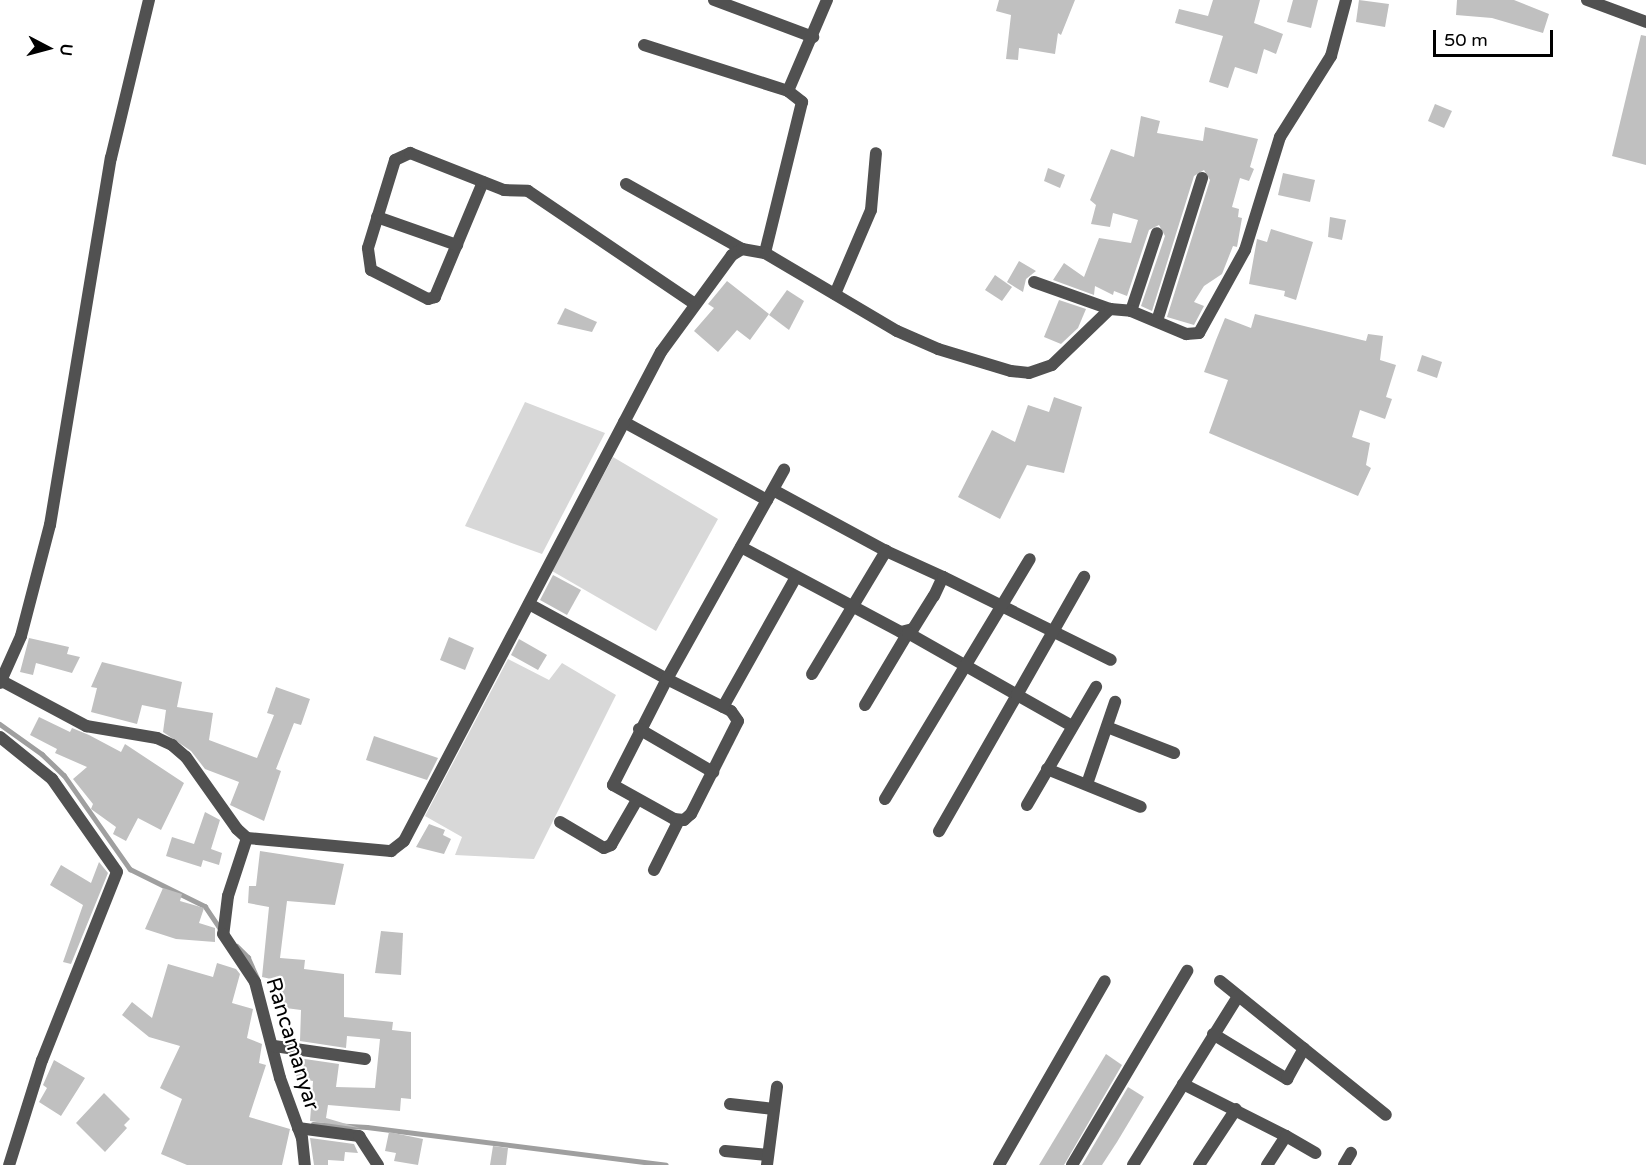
<!DOCTYPE html>
<html>
<head>
<meta charset="utf-8">
<style>
  body { margin:0 }
  #map { position:relative; width:1646px; height:1165px; overflow:hidden; background:#fff; font-family:"Varela Round",sans-serif }
  div>[style] { position:absolute }
  [style*='--x'] { left:calc(var(--x)*1px); top:calc(var(--y)*1px); width:calc(var(--w)*1px); rotate:calc(var(--a)*1deg) }
  .green>* { inset:0; background:#d8d8d8 }
  .stream>* { height:4.5px; margin:-2.25px; padding:0 2.25px; transform-origin:2.25px; border-radius:2.25px; background:#9f9f9f }
  .building>* { inset:0; background:#c0c0c0 }
  .street>* { height:12px; margin:-6px; padding:0 6px; transform-origin:6px; border-radius:6px; background:#515151 }
  span { translate:-50% -50%; white-space:nowrap; text-align:center; line-height:1.15; -webkit-text-stroke:4.5px #fff; paint-order:stroke }
  .street-label { font-size:21px; color:#000 }
  .north { position:absolute; left:18px; top:18px; width:60px; height:60px; -webkit-text-stroke:4px #fff; paint-order:stroke; rotate:96deg; font-size:16px; font-weight:700; line-height:24px; text-align:center; color:#000 }
  .north::after { content:''; display:block; margin:auto; width:21px; height:27px; background:#000; clip-path:polygon(50% 0,100% 100%,50% 72%,0 100%) }
  .scale { position:absolute; left:1433px; top:30px; width:120px; height:27px; box-sizing:border-box; border:3px solid #000; border-top:0; padding-left:8px; font-size:18px; line-height:21px; white-space:nowrap; color:#000; -webkit-text-stroke:4px #fff; paint-order:stroke }
</style>
</head>
<body>
<div id="map">
  <div class="green">
    <div style="clip-path:polygon(525px 402px,605px 433px,542px 554px,465px 526px)"></div>
    <div style="clip-path:polygon(613px 457px,718px 519px,656px 631px,552px 571px)"></div>
    <div style="clip-path:polygon(508px 659px,549px 680px,562px 663px,616px 695px,534px 859px,455px 855px,462px 837px,425px 816px)"></div>
  </div>
  <div class="stream">
    <div style="--x:0;--y:724;--w:52;--a:35.5"></div>
    <div style="--x:42;--y:754;--w:30;--a:44"></div>
    <div style="--x:64;--y:775;--w:115;--a:54.9"></div>
    <div style="--x:130;--y:869;--w:84;--a:26.3"></div>
    <div style="--x:205;--y:906;--w:29;--a:56"></div>
    <div style="--x:237;--y:946;--w:16;--a:45"></div>
    <div style="--x:248;--y:957;--w:22;--a:66"></div>
    <div style="--x:313;--y:1124;--w:54;--a:3.2"></div>
    <div style="--x:367;--y:1127;--w:301;--a:7.2"></div>
  </div>
  <div class="building">
    <div style="clip-path:polygon(999px 0,1075px 0,1061px 35px,1058px 33px,1055px 54px,1019px 48px,1018px 60px,1006px 59px,1011px 15px,996px 11px)"></div>
    <div style="clip-path:polygon(1213px 0,1260px 0,1254px 23px,1283px 34px,1276px 54px,1264px 49px,1257px 74px,1235px 67px,1228px 88px,1209px 82px,1223px 36px,1175px 23px,1179px 9px,1208px 16px)"></div>
    <div style="clip-path:polygon(1293px 0,1318px 0,1311px 28px,1287px 22px)"></div>
    <div style="clip-path:polygon(1359px 0,1389px 4px,1385px 27px,1356px 22px)"></div>
    <div style="clip-path:polygon(1457px 0,1514px 0,1549px 14px,1543px 33px,1492px 18px,1456px 15px)"></div>
    <div style="clip-path:polygon(1641px 35px,1646px 36px,1646px 165px,1612px 156px)"></div>
    <div style="clip-path:polygon(1435px 104px,1452px 111px,1444px 128px,1428px 121px)"></div>
    <div style="clip-path:polygon(1141px 116px,1160px 121px,1157px 133px,1203px 141px,1205px 127px,1258px 139px,1250px 167px,1254px 169px,1249px 181px,1240px 178px,1232px 207px,1239px 209px,1238px 217px,1242px 218px,1237px 247px,1233px 246px,1222px 274px,1204px 286px,1194px 302px,1204px 306px,1194px 325px,1167px 317px,1210px 180px,1204px 170px,1194px 176px,1152px 311px,1141px 306px,1165px 236px,1159px 225px,1149px 230px,1127px 296px,1114px 291px,1113px 295px,1095px 286px,1094px 295px,1053px 280px,1064px 263px,1084px 277px,1099px 238px,1131px 243px,1138px 220px,1113px 213px,1110px 227px,1091px 224px,1096px 205px,1090px 200px,1111px 149px,1134px 157px)"></div>
    <div style="clip-path:polygon(1048px 168px,1065px 175px,1060px 188px,1044px 181px)"></div>
    <div style="clip-path:polygon(1283px 173px,1315px 180px,1310px 202px,1278px 195px)"></div>
    <div style="clip-path:polygon(1330px 217px,1346px 220px,1342px 240px,1328px 237px)"></div>
    <div style="clip-path:polygon(1271px 229px,1313px 242px,1296px 300px,1284px 296px,1285px 291px,1249px 284px,1257px 239px,1267px 242px)"></div>
    <div style="clip-path:polygon(1019px 261px,1036px 271px,1026px 279px,1023px 292px,1007px 282px)"></div>
    <div style="clip-path:polygon(995px 275px,1012px 287px,1002px 301px,985px 290px)"></div>
    <div style="clip-path:polygon(727px 281px,769px 314px,750px 340px,737px 330px,718px 352px,694px 331px,714px 308px,708px 304px)"></div>
    <div style="clip-path:polygon(787px 290px,804px 301px,789px 330px,769px 315px)"></div>
    <div style="clip-path:polygon(1059px 300px,1086px 309px,1078px 328px,1061px 344px,1044px 337px)"></div>
    <div style="clip-path:polygon(565px 308px,597px 322px,592px 332px,557px 324px)"></div>
    <div style="clip-path:polygon(1255px 314px,1366px 341px,1368px 334px,1383px 336px,1380px 360px,1396px 365px,1386px 397px,1392px 399px,1385px 419px,1360px 410px,1352px 437px,1370px 443px,1366px 465px,1371px 468px,1358px 496px,1209px 433px,1228px 380px,1204px 372px,1216px 340px,1225px 318px,1251px 328px)"></div>
    <div style="clip-path:polygon(1422px 355px,1442px 362px,1437px 378px,1417px 371px)"></div>
    <div style="clip-path:polygon(1054px 397px,1082px 407px,1064px 473px,1027px 465px,1000px 519px,958px 497px,992px 430px,1015px 442px,1028px 405px,1049px 412px)"></div>
    <div style="clip-path:polygon(553px 575px,581px 590px,567px 615px,540px 600px)"></div>
    <div style="clip-path:polygon(449px 637px,474px 648px,465px 670px,440px 660px)"></div>
    <div style="clip-path:polygon(29px 638px,69px 647px,67px 654px,80px 657px,72px 673px,36px 663px,33px 675px,20px 672px)"></div>
    <div style="clip-path:polygon(519px 639px,547px 655px,538px 670px,511px 655px)"></div>
    <div style="clip-path:polygon(102px 662px,182px 682px,177px 707px,213px 713px,209px 740px,257px 758px,274px 715px,267px 713px,276px 687px,310px 699px,301px 725px,294px 723px,276px 769px,281px 771px,264px 821px,230px 805px,239px 782px,205px 769px,191px 751px,163px 732px,166px 710px,142px 705px,137px 724px,91px 712px,97px 688px,91px 687px)"></div>
    <div style="clip-path:polygon(39px 717px,70px 732px,72px 728px,89px 735px,121px 752px,125px 744px,184px 783px,161px 830px,138px 818px,126px 841px,113px 834px,116px 827px,91px 809px,93px 804px,73px 779px,87px 767px,55px 753px,57px 749px,30px 735px)"></div>
    <div style="clip-path:polygon(374px 736px,438px 758px,427px 780px,366px 760px)"></div>
    <div style="clip-path:polygon(205px 812px,220px 820px,211px 849px,222px 853px,219px 865px,203px 860px,201px 867px,166px 856px,172px 837px,194px 844px)"></div>
    <div style="clip-path:polygon(429px 824px,445px 830px,443px 835px,451px 839px,444px 854px,416px 847px)"></div>
    <div style="clip-path:polygon(260px 851px,344px 864px,335px 905px,287px 901px,280px 958px,305px 960px,304px 969px,344px 974px,344px 1017px,393px 1022px,392px 1030px,411px 1032px,411px 1099px,401px 1098px,400px 1111px,328px 1105px,326px 1118px,360px 1128px,310px 1121px,313px 1081px,296px 1078px,298px 1058px,339px 1064px,336px 1087px,375px 1088px,380px 1039px,347px 1036px,346px 1048px,300px 1041px,301px 1010px,278px 1007px,280px 981px,262px 977px,269px 907px,248px 903px,249px 886px,256px 886px)"></div>
    <div style="clip-path:polygon(99px 862px,108px 873px,71px 964px,63px 962px,83px 905px,50px 885px,61px 865px,91px 883px)"></div>
    <div style="clip-path:polygon(163px 888px,182px 894px,180px 901px,204px 908px,199px 923px,215px 928px,215px 942px,176px 939px,145px 929px)"></div>
    <div style="clip-path:polygon(381px 931px,403px 933px,401px 975px,375px 973px)"></div>
    <div style="clip-path:polygon(217px 963px,236px 969px,240px 974px,232px 1003px,253px 1009px,247px 1038px,262px 1044px,259px 1063px,266px 1065px,249px 1117px,290px 1129px,282px 1165px,187px 1165px,161px 1154px,182px 1099px,160px 1088px,180px 1046px,149px 1037px,122px 1015px,132px 1002px,152px 1018px,168px 964px,213px 977px)"></div>
    <div style="clip-path:polygon(1106px 1054px,1122px 1065px,1064px 1165px,1039px 1165px)"></div>
    <div style="clip-path:polygon(54px 1060px,85px 1078px,61px 1116px,39px 1102px,47px 1088px,43px 1085px)"></div>
    <div style="clip-path:polygon(1128px 1087px,1144px 1097px,1117px 1142px,1102px 1165px,1082px 1165px)"></div>
    <div style="clip-path:polygon(104px 1093px,130px 1119px,124px 1125px,127px 1128px,105px 1152px,76px 1123px)"></div>
    <div style="clip-path:polygon(389px 1132px,423px 1139px,418px 1165px,394px 1161px,396px 1153px,385px 1151px)"></div>
    <div style="clip-path:polygon(310px 1138px,354px 1144px,358px 1153px,345px 1152px,344px 1161px,328px 1160px,328px 1165px,314px 1165px)"></div>
    <div style="clip-path:polygon(493px 1146px,508px 1148px,506px 1165px,490px 1165px)"></div>
  </div>
  <div class="street">
    <div style="--x:714;--y:0;--w:106;--a:20.5"></div>
    <div style="--x:1587;--y:0;--w:63;--a:20.4"></div>
    <div style="--x:644;--y:45;--w:151;--a:17.7"></div>
    <div style="--x:788;--y:91;--w:18;--a:38"></div>
    <div style="--x:802;--y:102;--w:155;--a:103.8"></div>
    <div style="--x:788;--y:91;--w:99;--a:-66.8"></div>
    <div style="--x:483;--y:182;--w:125;--a:112.7"></div>
    <div style="--x:435;--y:297;--w:7;--a:164"></div>
    <div style="--x:428;--y:299;--w:64;--a:-153"></div>
    <div style="--x:371;--y:270;--w:22;--a:-98"></div>
    <div style="--x:368;--y:248;--w:92;--a:-72.9"></div>
    <div style="--x:395;--y:160;--w:17;--a:-25"></div>
    <div style="--x:410;--y:153;--w:101;--a:21.5"></div>
    <div style="--x:504;--y:190;--w:24;--a:2"></div>
    <div style="--x:528;--y:191;--w:202;--a:34.1"></div>
    <div style="--x:626;--y:184;--w:133;--a:29.3"></div>
    <div style="--x:377;--y:217;--w:85;--a:19.3"></div>
    <div style="--x:1034;--y:282;--w:81;--a:19.6"></div>
    <div style="--x:835;--y:294;--w:91;--a:-66.8"></div>
    <div style="--x:871;--y:210;--w:57;--a:-85"></div>
    <div style="--x:1131;--y:311;--w:82;--a:-71.6"></div>
    <div style="--x:1157;--y:321;--w:150;--a:-72.5"></div>
    <div style="--x:624;--y:422;--w:163;--a:28.6"></div>
    <div style="--x:741;--y:547;--w:181;--a:28"></div>
    <div style="--x:901;--y:632;--w:12;--a:-14"></div>
    <div style="--x:913;--y:629;--w:39;--a:-58"></div>
    <div style="--x:934;--y:596;--w:21;--a:-65"></div>
    <div style="--x:943;--y:577;--w:63;--a:-155.5"></div>
    <div style="--x:886;--y:551;--w:128;--a:-151.6"></div>
    <div style="--x:943;--y:577;--w:187;--a:26.3"></div>
    <div style="--x:529;--y:604;--w:157;--a:28.5"></div>
    <div style="--x:667;--y:679;--w:119;--a:117"></div>
    <div style="--x:613;--y:785;--w:70;--a:29.1"></div>
    <div style="--x:674;--y:819;--w:10;--a:6"></div>
    <div style="--x:684;--y:820;--w:9;--a:-41"></div>
    <div style="--x:691;--y:814;--w:104;--a:-63.2"></div>
    <div style="--x:738;--y:721;--w:12;--a:-125"></div>
    <div style="--x:731;--y:711;--w:72;--a:-153.4"></div>
    <div style="--x:667;--y:679;--w:240;--a:-60.8"></div>
    <div style="--x:812;--y:674;--w:144;--a:-59"></div>
    <div style="--x:0;--y:680;--w:98;--a:28.1"></div>
    <div style="--x:86;--y:726;--w:72;--a:9.6"></div>
    <div style="--x:157;--y:738;--w:17;--a:25"></div>
    <div style="--x:172;--y:745;--w:18;--a:41"></div>
    <div style="--x:186;--y:757;--w:88;--a:54.7"></div>
    <div style="--x:237;--y:829;--w:13;--a:42"></div>
    <div style="--x:247;--y:838;--w:145;--a:5.2"></div>
    <div style="--x:391;--y:851;--w:16;--a:-38"></div>
    <div style="--x:404;--y:841;--w:552;--a:-62.28"></div>
    <div style="--x:661;--y:352;--w:120;--a:-53.8"></div>
    <div style="--x:732;--y:255;--w:12;--a:-31"></div>
    <div style="--x:742;--y:249;--w:23;--a:10"></div>
    <div style="--x:765;--y:253;--w:153;--a:30.6"></div>
    <div style="--x:897;--y:331;--w:45;--a:23.7"></div>
    <div style="--x:938;--y:349;--w:76;--a:16.8"></div>
    <div style="--x:1011;--y:371;--w:18;--a:6"></div>
    <div style="--x:1029;--y:373;--w:24;--a:-19"></div>
    <div style="--x:1052;--y:365;--w:81;--a:-44"></div>
    <div style="--x:1110;--y:309;--w:21;--a:5"></div>
    <div style="--x:1131;--y:311;--w:60;--a:22.7"></div>
    <div style="--x:1186;--y:334;--w:13;--a:-4"></div>
    <div style="--x:1199;--y:333;--w:95;--a:-61"></div>
    <div style="--x:1245;--y:250;--w:118;--a:-72.8"></div>
    <div style="--x:1280;--y:137;--w:96;--a:-57.8"></div>
    <div style="--x:1331;--y:56;--w:58;--a:-75"></div>
    <div style="--x:0;--y:683;--w:51;--a:-65.9"></div>
    <div style="--x:21;--y:636;--w:115;--a:-75.4"></div>
    <div style="--x:50;--y:525;--w:372;--a:-80.6"></div>
    <div style="--x:111;--y:158;--w:163;--a:-76.5"></div>
    <div style="--x:865;--y:705;--w:84;--a:-59.2"></div>
    <div style="--x:908;--y:633;--w:125;--a:29.6"></div>
    <div style="--x:1017;--y:695;--w:157;--a:119.8"></div>
    <div style="--x:723;--y:707;--w:149;--a:-60.7"></div>
    <div style="--x:1072;--y:726;--w:63;--a:-150.6"></div>
    <div style="--x:1017;--y:695;--w:136;--a:-60.4"></div>
    <div style="--x:1107;--y:727;--w:72;--a:21.2"></div>
    <div style="--x:639;--y:729;--w:86;--a:30.2"></div>
    <div style="--x:0;--y:737;--w:67;--a:38.9"></div>
    <div style="--x:52;--y:779;--w:113;--a:55"></div>
    <div style="--x:117;--y:872;--w:202;--a:111.7"></div>
    <div style="--x:42;--y:1060;--w:110;--a:107.4"></div>
    <div style="--x:1047;--y:769;--w:101;--a:22"></div>
    <div style="--x:1087;--y:784;--w:87;--a:-71.1"></div>
    <div style="--x:885;--y:799;--w:280;--a:-58.9"></div>
    <div style="--x:1027;--y:805;--w:137;--a:-59.7"></div>
    <div style="--x:560;--y:822;--w:51;--a:30.6"></div>
    <div style="--x:604;--y:848;--w:8;--a:-23"></div>
    <div style="--x:611;--y:845;--w:52;--a:-60"></div>
    <div style="--x:247;--y:838;--w:61;--a:108.1"></div>
    <div style="--x:228;--y:896;--w:38;--a:97"></div>
    <div style="--x:223;--y:934;--w:58;--a:56.3"></div>
    <div style="--x:255;--y:982;--w:99;--a:75.4"></div>
    <div style="--x:280;--y:1078;--w:64;--a:69.9"></div>
    <div style="--x:302;--y:1138;--w:27;--a:84"></div>
    <div style="--x:654;--y:870;--w:56;--a:-63.4"></div>
    <div style="--x:1220;--y:981;--w:213;--a:38.9"></div>
    <div style="--x:1213;--y:1034;--w:87;--a:31.3"></div>
    <div style="--x:1287;--y:1079;--w:35;--a:-61"></div>
    <div style="--x:274;--y:1046;--w:92;--a:8.1"></div>
    <div style="--x:1183;--y:1084;--w:115;--a:26.8"></div>
    <div style="--x:1286;--y:1136;--w:35;--a:123"></div>
    <div style="--x:730;--y:1104;--w:44;--a:6.5"></div>
    <div style="--x:298;--y:1128;--w:62;--a:7.5"></div>
    <div style="--x:359;--y:1136;--w:35;--a:57"></div>
    <div style="--x:1286;--y:1136;--w:34;--a:30"></div>
    <div style="--x:725;--y:1151;--w:43;--a:5.3"></div>
    <div style="--x:767;--y:1165;--w:79;--a:-82.7"></div>
    <div style="--x:999;--y:1165;--w:212;--a:-60.1"></div>
    <div style="--x:1072;--y:1165;--w:226;--a:-59.3"></div>
    <div style="--x:1133;--y:1165;--w:199;--a:-58.1"></div>
    <div style="--x:1199;--y:1165;--w:67;--a:-56.5"></div>
    <div style="--x:1344;--y:1165;--w:14;--a:-60"></div>
  </div>
  <div class="street-label">
    <span style="left:292px;top:1044px;rotate:73deg">Rancamanyar</span>
  </div>
  <div class="north">U</div>
  <div class="scale">50 m</div>
</div>
</body>
</html>
